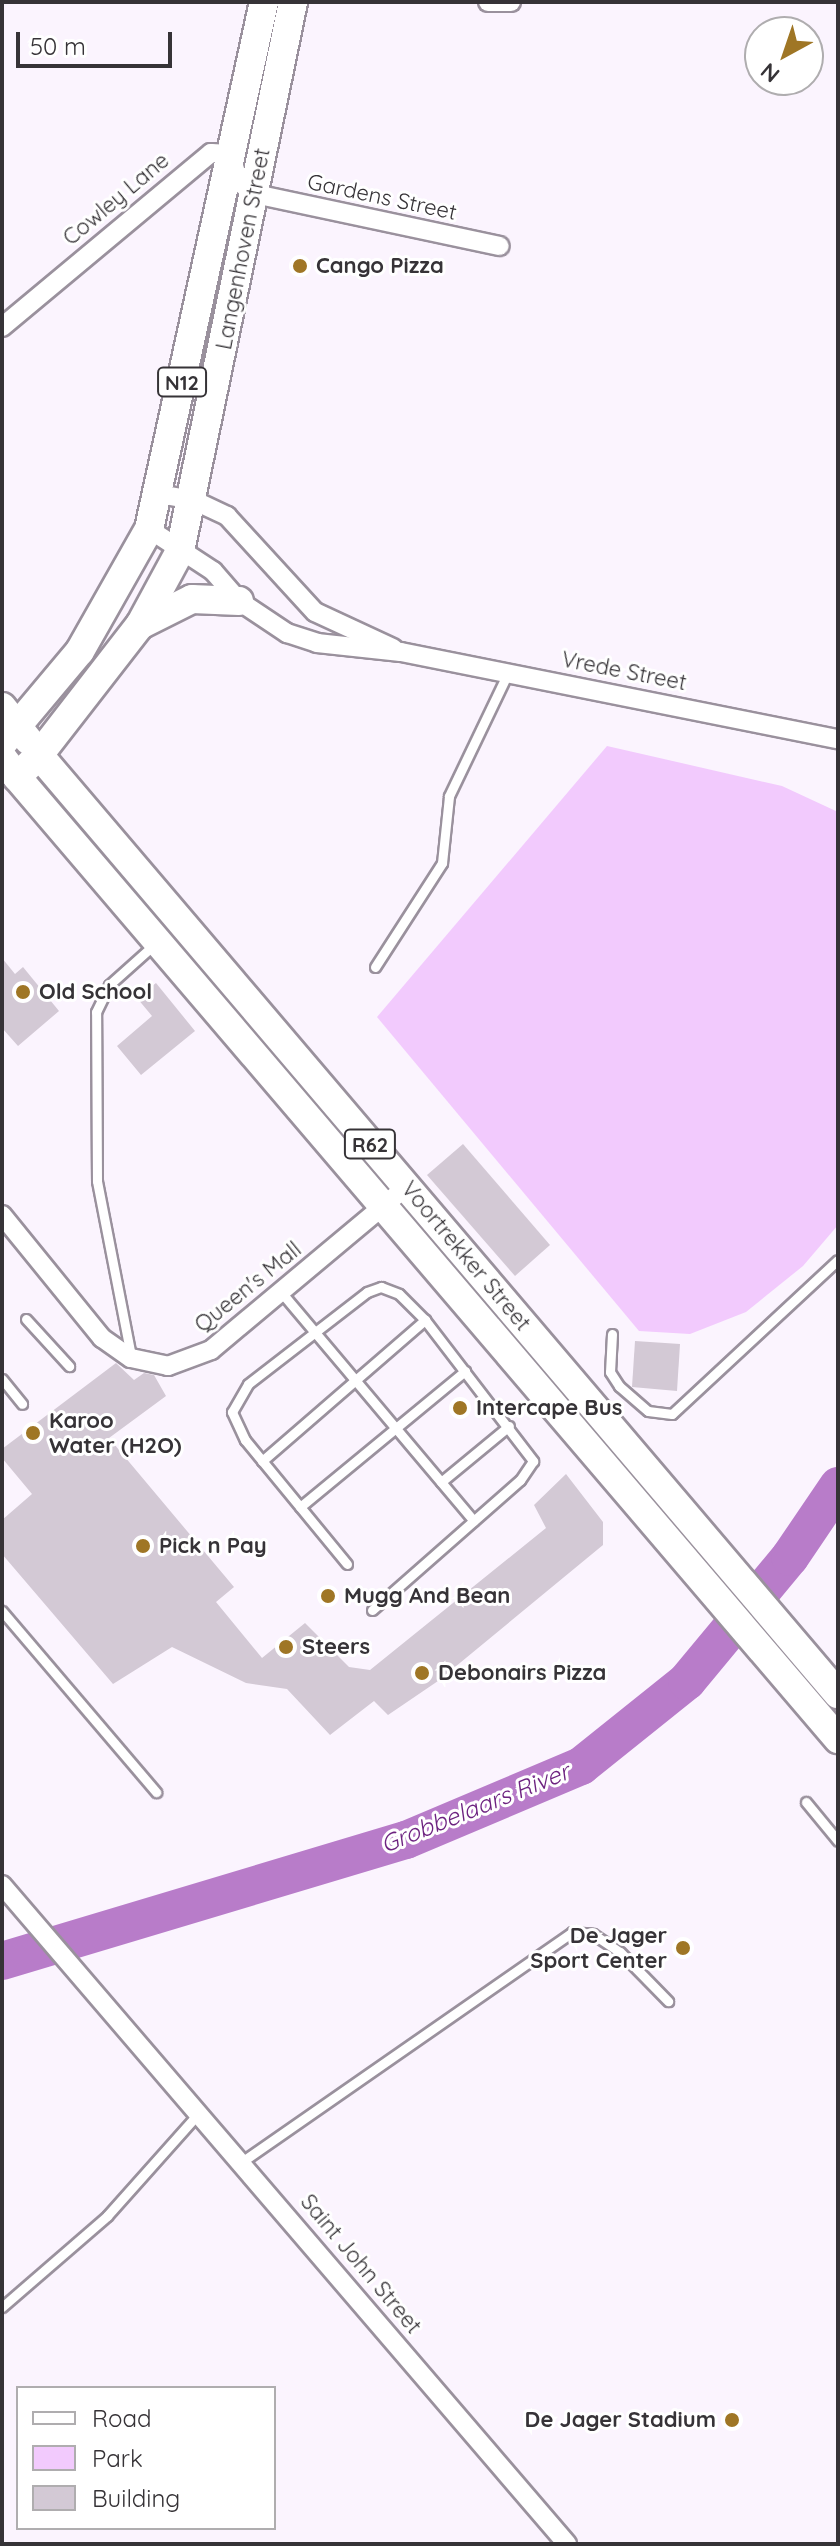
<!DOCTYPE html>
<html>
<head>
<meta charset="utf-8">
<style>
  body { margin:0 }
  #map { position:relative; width:840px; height:2546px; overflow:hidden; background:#fbf4fe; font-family:Quicksand,sans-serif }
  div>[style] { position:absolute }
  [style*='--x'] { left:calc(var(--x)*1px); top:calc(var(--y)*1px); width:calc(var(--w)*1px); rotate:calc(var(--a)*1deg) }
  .green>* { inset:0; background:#f2cafd }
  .river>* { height:38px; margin:-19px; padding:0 19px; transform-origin:19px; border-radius:19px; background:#b87cc9 }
  .building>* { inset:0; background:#d3c9d5 }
  .roads { filter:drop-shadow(2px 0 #9a919d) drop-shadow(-2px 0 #9a919d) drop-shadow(0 2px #9a919d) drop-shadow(0 -2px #9a919d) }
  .service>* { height:9px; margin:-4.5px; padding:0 4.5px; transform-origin:4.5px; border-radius:4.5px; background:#fff }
  .minor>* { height:18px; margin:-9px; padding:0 9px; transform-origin:9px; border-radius:9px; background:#fff }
  .primary>* { height:28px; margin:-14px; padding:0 14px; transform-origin:14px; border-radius:14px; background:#fff }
  .trunk>* { height:28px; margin:-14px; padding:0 14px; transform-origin:14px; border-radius:14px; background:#fff }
  .dots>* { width:22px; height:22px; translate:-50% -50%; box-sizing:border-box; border:4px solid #fff; border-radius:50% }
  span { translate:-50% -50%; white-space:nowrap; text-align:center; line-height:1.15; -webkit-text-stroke:6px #fff; paint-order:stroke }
  .shield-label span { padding:2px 6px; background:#fff; border:2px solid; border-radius:6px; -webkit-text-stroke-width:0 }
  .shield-label { font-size:20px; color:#363337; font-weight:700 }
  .street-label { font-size:22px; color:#363337 }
  .poi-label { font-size:22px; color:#363337; font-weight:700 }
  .left { translate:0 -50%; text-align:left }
  .right { translate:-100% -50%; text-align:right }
  .water-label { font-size:24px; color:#6d2380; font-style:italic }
  .frame { position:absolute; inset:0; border:4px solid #363337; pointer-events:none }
  .legend { position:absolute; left:16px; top:2386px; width:260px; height:144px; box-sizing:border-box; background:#fff; border:2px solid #afadaf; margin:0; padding:10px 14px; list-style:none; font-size:24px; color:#363337 }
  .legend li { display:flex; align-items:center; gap:16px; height:40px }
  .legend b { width:40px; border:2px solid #afadaf }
  .north { position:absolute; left:744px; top:16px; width:80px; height:80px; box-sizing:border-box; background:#fff; border:2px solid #afadaf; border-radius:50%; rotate:220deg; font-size:22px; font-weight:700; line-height:32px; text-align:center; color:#363337 }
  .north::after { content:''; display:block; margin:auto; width:28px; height:36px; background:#9f7625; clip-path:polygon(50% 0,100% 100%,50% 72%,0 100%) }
  .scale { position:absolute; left:16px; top:32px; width:156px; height:36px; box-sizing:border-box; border:4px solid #363337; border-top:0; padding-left:10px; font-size:24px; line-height:28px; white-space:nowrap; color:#363337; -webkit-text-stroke:6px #fff; paint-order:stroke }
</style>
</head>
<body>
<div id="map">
  <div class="green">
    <div style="clip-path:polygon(607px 746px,782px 786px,838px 812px,838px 1225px,803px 1266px,746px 1312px,690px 1334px,639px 1331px,377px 1017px)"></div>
  </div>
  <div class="river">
    <div style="--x:2;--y:1961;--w:422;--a:-16.7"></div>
    <div style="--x:406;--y:1840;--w:190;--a:-22.9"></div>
    <div style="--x:581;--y:1766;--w:136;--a:-38.7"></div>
    <div style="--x:687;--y:1681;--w:161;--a:-50.3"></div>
    <div style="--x:790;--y:1557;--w:86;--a:-55.9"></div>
  </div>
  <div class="building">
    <div style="clip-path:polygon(2px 958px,15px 974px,23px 967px,59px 1011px,18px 1046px,2px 1028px)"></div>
    <div style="clip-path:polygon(156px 983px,195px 1031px,141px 1075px,117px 1046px,152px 1016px,137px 998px)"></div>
    <div style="clip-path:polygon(463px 1144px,550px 1245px,515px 1276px,427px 1175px)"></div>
    <div style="clip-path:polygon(635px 1341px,680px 1344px,677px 1391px,632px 1387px)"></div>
    <div style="clip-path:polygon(116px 1363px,134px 1380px,144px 1373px,154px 1375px,166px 1396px,109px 1438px,234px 1587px,216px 1602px,262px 1658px,305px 1623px,349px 1667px,370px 1670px,546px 1528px,534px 1505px,566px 1474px,603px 1522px,603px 1545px,438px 1681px,388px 1715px,374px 1701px,330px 1735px,287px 1689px,246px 1683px,172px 1647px,113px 1684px,2px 1554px,2px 1520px,32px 1494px,2px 1458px,2px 1449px)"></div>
  </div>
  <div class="roads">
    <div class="service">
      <div style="--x:375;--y:967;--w:124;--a:-57.2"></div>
      <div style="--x:442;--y:863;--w:67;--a:-84"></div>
      <div style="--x:449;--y:796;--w:136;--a:-64.4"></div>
      <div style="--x:281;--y:1292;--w:299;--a:49.9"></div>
      <div style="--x:26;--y:1319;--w:64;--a:47.5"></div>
      <div style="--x:612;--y:1334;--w:38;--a:93"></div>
      <div style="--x:610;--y:1372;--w:17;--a:57"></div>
      <div style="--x:619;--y:1386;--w:38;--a:41"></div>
      <div style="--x:648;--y:1411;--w:24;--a:7"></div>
      <div style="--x:672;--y:1414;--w:226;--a:-42.9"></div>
      <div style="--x:131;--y:1356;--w:178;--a:-101"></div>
      <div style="--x:97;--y:1181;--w:169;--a:-90.3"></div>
      <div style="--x:96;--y:1012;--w:30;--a:-64"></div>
      <div style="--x:109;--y:985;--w:63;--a:-41.8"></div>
      <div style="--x:2;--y:1379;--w:32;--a:51"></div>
      <div style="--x:262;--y:1461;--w:216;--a:-40.9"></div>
      <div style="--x:441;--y:1482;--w:88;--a:-39.5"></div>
      <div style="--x:300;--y:1507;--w:214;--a:-39.5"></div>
      <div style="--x:347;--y:1564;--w:161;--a:-129.4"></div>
      <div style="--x:245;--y:1440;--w:31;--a:-115"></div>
      <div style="--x:232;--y:1412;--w:32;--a:-60"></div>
      <div style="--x:248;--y:1384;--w:150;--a:-37.7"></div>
      <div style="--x:367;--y:1292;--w:15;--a:-20"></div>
      <div style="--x:381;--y:1287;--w:19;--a:21"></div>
      <div style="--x:399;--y:1294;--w:37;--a:45"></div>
      <div style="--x:425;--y:1320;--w:178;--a:52.5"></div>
      <div style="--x:533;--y:1461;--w:23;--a:124"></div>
      <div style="--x:520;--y:1480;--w:197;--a:138.7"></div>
      <div style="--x:2;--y:1611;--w:238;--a:49.6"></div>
      <div style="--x:806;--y:1802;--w:50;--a:50.6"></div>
      <div style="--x:243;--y:2161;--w:401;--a:-34.8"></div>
      <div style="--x:572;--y:1932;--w:21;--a:5"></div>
      <div style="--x:593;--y:1934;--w:32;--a:34"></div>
      <div style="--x:620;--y:1952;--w:69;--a:45.6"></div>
      <div style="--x:2;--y:2307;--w:139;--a:-40.9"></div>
      <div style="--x:107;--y:2216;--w:137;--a:-48.3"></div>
    </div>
    <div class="minor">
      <div style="--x:488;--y:2;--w:23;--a:0"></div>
      <div style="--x:2;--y:327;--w:272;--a:-39.8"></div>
      <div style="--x:211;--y:153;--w:19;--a:3"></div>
      <div style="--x:230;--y:154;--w:29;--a:72"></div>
      <div style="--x:239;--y:182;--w:20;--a:37"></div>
      <div style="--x:255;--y:194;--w:250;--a:12"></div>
      <div style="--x:159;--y:494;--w:35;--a:10"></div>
      <div style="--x:193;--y:500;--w:38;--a:25"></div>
      <div style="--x:227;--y:516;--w:130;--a:47.5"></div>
      <div style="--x:315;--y:612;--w:86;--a:24.8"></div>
      <div style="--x:149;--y:529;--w:77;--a:33.3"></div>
      <div style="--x:213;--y:571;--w:40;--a:49"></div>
      <div style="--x:239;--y:601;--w:58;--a:33.7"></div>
      <div style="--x:287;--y:633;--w:32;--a:18"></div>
      <div style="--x:317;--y:643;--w:84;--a:6.1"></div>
      <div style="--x:401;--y:652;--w:446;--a:11.3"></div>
      <div style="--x:2;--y:1215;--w:159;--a:50.9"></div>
      <div style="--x:102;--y:1338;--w:35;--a:35"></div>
      <div style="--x:131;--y:1358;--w:38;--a:12"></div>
      <div style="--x:168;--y:1366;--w:46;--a:-20.4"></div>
      <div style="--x:211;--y:1350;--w:256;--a:-39.9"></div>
      <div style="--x:2;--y:1885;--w:868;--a:49.39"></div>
    </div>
    <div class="primary">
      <div style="--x:39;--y:755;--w:1233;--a:49.61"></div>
      <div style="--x:17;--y:777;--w:1265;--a:49.52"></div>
    </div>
    <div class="trunk">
      <div style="--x:140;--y:625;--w:58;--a:-26.6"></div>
      <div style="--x:192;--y:599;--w:47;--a:2.4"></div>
      <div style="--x:2;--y:707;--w:43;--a:51.5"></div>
      <div style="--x:2;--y:744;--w:121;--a:-50"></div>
      <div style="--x:80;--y:651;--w:140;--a:-60.5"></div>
      <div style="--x:149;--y:529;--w:539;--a:-77.69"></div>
      <div style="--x:2;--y:757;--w:25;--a:53"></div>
      <div style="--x:17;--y:777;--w:31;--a:-45"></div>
      <div style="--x:39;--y:755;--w:165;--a:-52.2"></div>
      <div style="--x:140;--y:625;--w:84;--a:-61.6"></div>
      <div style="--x:180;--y:551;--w:561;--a:-78.37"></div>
    </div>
  </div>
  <div class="dots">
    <div style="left:300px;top:266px;background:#9f7625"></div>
    <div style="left:23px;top:992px;background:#9f7625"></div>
    <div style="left:460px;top:1408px;background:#9f7625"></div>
    <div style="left:33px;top:1433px;background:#9f7625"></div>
    <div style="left:143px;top:1546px;background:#9f7625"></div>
    <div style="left:328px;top:1596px;background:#9f7625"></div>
    <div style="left:286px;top:1647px;background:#9f7625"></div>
    <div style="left:422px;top:1673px;background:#9f7625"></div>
    <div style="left:683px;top:1948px;background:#9f7625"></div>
    <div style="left:732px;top:2420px;background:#9f7625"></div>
  </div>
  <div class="shield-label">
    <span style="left:182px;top:382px">N12</span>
    <span style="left:370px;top:1144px">R62</span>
  </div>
  <div class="street-label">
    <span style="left:382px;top:197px;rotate:12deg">Gardens Street</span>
    <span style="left:116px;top:199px;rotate:-40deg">Cowley Lane</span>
    <span style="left:243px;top:249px;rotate:-79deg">Langenhoven Street</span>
    <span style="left:624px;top:671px;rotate:11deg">Vrede Street</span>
    <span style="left:466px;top:1256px;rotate:50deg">Voortrekker Street</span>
    <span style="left:248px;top:1287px;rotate:-39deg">Queen's Mall</span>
    <span style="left:361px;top:2264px;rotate:50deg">Saint John Street</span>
  </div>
  <div class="poi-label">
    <span class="left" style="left:316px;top:266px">Cango Pizza</span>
    <span class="left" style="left:39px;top:992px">Old School</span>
    <span class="left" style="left:476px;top:1408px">Intercape Bus</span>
    <span class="left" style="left:49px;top:1433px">Karoo<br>Water (H2O)</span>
    <span class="left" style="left:159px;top:1546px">Pick n Pay</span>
    <span class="left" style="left:344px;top:1596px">Mugg And Bean</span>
    <span class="left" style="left:302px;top:1647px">Steers</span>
    <span class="left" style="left:438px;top:1673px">Debonairs Pizza</span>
    <span class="right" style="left:667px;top:1948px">De Jager<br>Sport Center</span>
    <span class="right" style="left:716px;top:2420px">De Jager Stadium</span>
  </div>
  <div class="water-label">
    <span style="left:475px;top:1808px;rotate:-22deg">Grobbelaars River</span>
  </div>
  <div class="frame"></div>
  <ul class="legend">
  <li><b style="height:10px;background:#fff"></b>Road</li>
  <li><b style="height:22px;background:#f2cafd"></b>Park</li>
  <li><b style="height:22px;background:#d3c9d5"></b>Building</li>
  </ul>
  <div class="north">N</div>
  <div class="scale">50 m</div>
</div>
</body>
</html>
